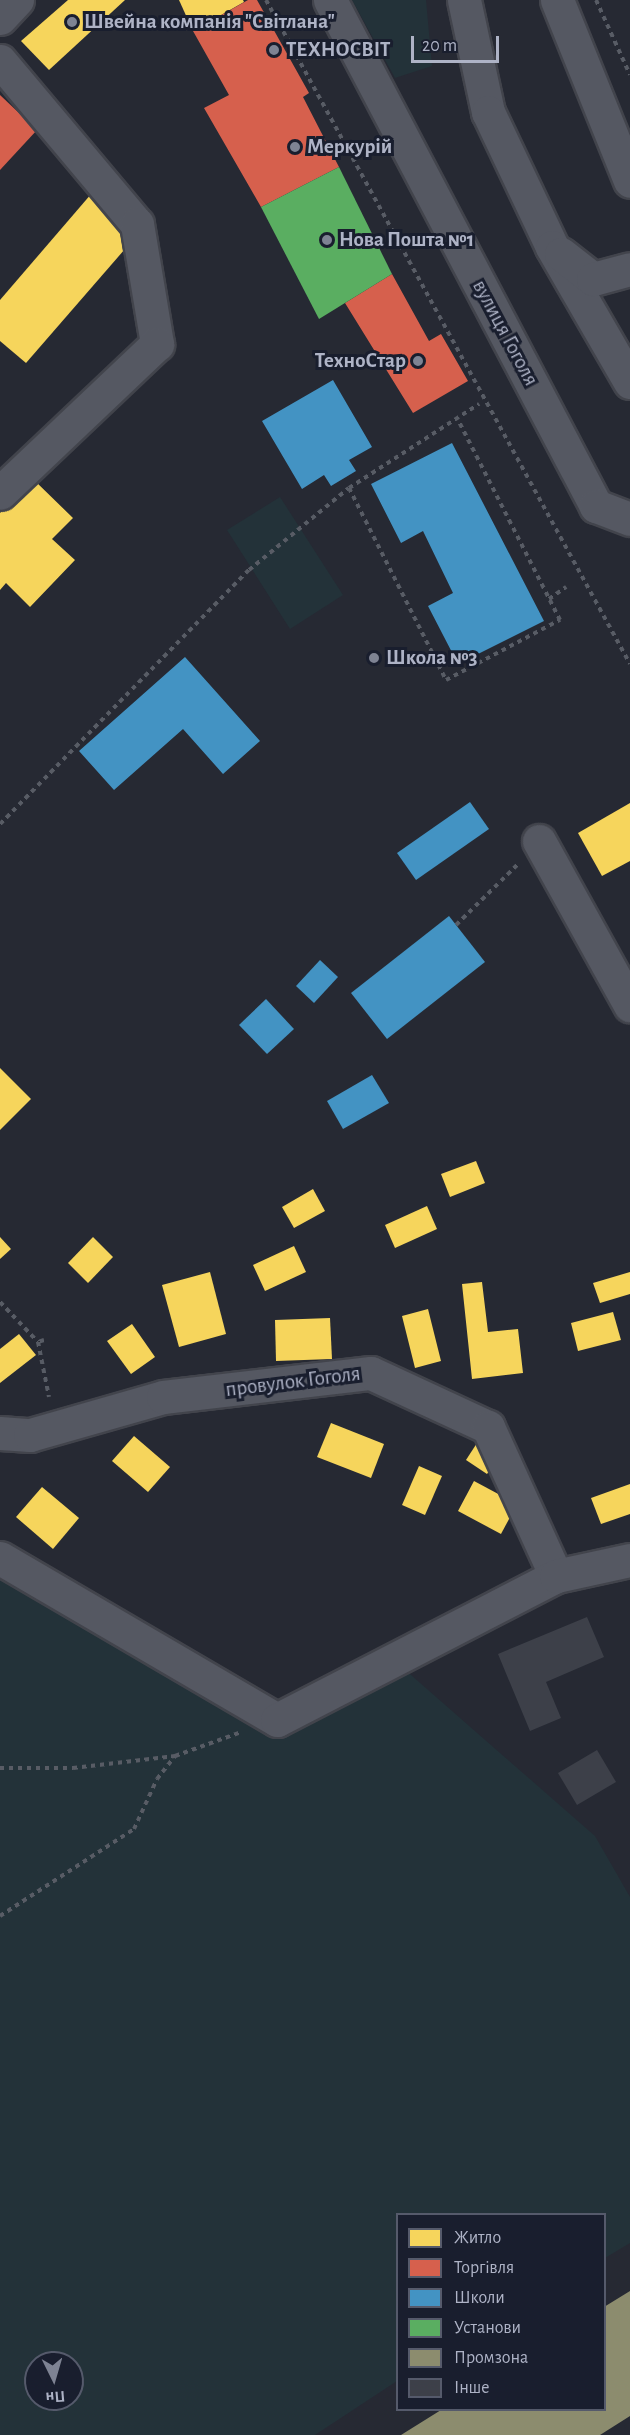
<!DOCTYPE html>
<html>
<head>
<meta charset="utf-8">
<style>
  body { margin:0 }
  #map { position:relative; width:630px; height:2435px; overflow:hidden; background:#262933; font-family:"Alegreya Sans",sans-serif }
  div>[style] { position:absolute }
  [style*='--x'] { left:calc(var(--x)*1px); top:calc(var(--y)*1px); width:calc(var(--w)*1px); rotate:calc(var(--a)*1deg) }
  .green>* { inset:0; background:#233239 }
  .homes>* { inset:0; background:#f6d55c }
  .shops>* { inset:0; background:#d6604d }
  .schools>* { inset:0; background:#4393c3 }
  .public>* { inset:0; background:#5aae61 }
  .industry>* { inset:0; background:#8c8c6e }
  .building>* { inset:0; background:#3d4049 }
  .path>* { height:4px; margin-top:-2px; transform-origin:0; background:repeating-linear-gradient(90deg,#585c65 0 4.5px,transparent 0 9px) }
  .roads { filter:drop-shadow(2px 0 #42444c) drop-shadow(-2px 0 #42444c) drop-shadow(0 2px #42444c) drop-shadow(0 -2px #42444c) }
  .minor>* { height:33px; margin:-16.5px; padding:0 16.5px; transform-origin:16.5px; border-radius:16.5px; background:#555862 }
  .dots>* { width:16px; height:16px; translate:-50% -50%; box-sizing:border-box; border:3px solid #191e2e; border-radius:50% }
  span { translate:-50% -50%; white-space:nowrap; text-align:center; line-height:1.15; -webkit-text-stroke:6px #191e2e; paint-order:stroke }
  .poi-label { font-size:21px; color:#aeb3c6; font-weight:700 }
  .left { translate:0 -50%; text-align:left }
  .right { translate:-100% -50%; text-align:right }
  .street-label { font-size:21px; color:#aeb3c6 }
  .legend { position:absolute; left:396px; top:2213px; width:210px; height:198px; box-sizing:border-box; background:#191e2e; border:2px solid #555a6b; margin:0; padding:8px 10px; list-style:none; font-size:18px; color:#aeb3c6 }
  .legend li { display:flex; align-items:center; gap:12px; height:30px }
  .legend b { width:30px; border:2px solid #555a6b }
  .north { position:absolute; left:24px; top:2351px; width:60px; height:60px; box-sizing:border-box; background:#191e2e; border:2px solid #555a6b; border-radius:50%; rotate:175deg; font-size:16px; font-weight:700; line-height:24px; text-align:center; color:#aeb3c6 }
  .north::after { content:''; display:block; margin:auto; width:21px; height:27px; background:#7e8393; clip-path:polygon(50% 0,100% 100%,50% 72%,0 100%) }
  .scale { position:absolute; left:411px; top:36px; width:88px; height:27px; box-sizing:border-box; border:3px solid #aeb3c6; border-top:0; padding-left:8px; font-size:18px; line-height:21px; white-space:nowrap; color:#aeb3c6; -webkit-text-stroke:4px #191e2e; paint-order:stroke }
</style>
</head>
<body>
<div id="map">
  <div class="green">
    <div style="clip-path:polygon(352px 0,426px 0,432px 66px,395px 78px)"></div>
    <div style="clip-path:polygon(280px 497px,343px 595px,290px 629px,227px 530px)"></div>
    <div style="clip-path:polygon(evenodd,0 1558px,276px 1720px,395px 1661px,595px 1836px,630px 1897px,630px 2243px,605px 2258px,604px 2214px,398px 2214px,397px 2381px,315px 2435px,0 2435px,0 1558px,36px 2363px,72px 2363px,72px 2399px,36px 2399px,36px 2363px)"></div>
  </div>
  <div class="homes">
    <div style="clip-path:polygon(68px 0,125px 0,49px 70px,21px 41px)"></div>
    <div style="clip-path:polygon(179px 0,243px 0,244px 2px,193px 31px)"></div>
    <div style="clip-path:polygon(92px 193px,138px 234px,26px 363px,0 341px,0 300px)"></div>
    <div style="clip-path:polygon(33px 479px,73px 518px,52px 539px,75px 560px,30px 607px,6px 583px,0 590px,0 513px)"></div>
    <div style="clip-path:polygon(630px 803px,630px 861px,602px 876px,578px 833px)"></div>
    <div style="clip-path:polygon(0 1068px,31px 1099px,0 1130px)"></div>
    <div style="clip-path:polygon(476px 1161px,485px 1183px,450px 1197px,441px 1174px)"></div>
    <div style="clip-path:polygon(313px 1189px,325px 1211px,294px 1228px,282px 1207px)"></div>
    <div style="clip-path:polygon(427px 1206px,437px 1229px,395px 1248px,385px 1225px)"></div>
    <div style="clip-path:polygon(0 1237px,11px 1249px,0 1259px)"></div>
    <div style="clip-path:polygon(93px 1237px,113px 1257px,88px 1283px,68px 1263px)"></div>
    <div style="clip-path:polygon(294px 1246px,306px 1272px,265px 1291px,253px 1265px)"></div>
    <div style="clip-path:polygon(210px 1272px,226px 1334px,179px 1347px,162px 1285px)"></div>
    <div style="clip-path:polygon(630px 1272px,630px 1294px,600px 1303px,593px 1283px)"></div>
    <div style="clip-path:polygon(482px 1282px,488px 1332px,518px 1329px,523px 1373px,472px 1379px,462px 1284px)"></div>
    <div style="clip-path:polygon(428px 1309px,441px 1361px,415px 1368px,402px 1316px)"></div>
    <div style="clip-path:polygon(613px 1312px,621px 1340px,578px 1351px,571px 1323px)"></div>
    <div style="clip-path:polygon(330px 1318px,332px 1359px,276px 1361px,275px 1320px)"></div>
    <div style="clip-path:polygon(132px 1324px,155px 1357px,131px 1374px,107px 1341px)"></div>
    <div style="clip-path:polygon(19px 1334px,36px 1355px,0 1383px,0 1349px)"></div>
    <div style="clip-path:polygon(331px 1423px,384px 1444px,371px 1478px,317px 1457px)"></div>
    <div style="clip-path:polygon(134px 1436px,170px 1467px,148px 1492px,112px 1461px)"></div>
    <div style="clip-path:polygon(477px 1443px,499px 1457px,487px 1474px,466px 1460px)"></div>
    <div style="clip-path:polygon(419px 1466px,442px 1476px,425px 1515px,402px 1505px)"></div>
    <div style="clip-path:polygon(474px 1481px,517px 1504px,501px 1534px,458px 1511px)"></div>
    <div style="clip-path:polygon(630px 1484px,630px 1514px,601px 1524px,591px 1498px)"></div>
    <div style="clip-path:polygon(42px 1487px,79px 1518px,53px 1549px,16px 1517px)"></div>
  </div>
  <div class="shops">
    <div style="clip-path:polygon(248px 0,257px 0,309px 93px,303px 97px,339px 167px,261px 207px,204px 108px,229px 95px,193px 31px)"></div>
    <div style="clip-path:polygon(0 95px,37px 130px,0 170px)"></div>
    <div style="clip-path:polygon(392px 274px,429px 341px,441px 334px,468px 381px,413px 413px,345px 303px)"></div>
  </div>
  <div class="schools">
    <div style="clip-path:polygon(333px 380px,372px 447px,349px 460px,356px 471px,331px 486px,324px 475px,302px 489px,262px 421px)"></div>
    <div style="clip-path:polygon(452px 443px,544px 621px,458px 664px,428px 606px,453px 593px,423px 531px,401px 543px,371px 484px)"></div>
    <div style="clip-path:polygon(185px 657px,260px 741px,223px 774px,183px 729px,114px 790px,79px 751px)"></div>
    <div style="clip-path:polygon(470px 802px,489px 829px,416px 880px,397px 853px)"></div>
    <div style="clip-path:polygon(449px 916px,485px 962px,387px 1039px,351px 993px)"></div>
    <div style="clip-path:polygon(320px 960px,338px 977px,314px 1003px,296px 986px)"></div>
    <div style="clip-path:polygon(266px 999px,294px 1029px,267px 1054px,239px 1025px)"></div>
    <div style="clip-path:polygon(372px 1075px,389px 1103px,343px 1129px,327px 1101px)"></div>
  </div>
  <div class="public">
    <div style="clip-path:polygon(339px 167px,392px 274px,319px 319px,261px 207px)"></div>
  </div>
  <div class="industry">
    <div style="clip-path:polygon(630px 2291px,630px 2416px,600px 2435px,401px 2435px,441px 2410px,604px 2410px,604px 2307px)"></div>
  </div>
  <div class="building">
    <div style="clip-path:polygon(587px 1617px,604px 1657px,546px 1682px,561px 1718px,530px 1731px,498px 1654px)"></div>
    <div style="clip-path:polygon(597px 1750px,616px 1782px,577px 1805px,558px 1773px)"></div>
  </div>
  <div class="path">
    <div style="--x:266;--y:0;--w:757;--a:61.27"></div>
    <div style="--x:596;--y:0;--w:82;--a:65.6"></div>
    <div style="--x:349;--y:488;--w:215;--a:63.2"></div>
    <div style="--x:446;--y:680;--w:129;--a:-27.8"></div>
    <div style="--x:560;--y:620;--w:227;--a:-117"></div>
    <div style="--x:549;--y:599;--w:21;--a:-35"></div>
    <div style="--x:0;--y:824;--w:356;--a:-45.6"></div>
    <div style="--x:249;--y:570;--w:129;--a:-39.4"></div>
    <div style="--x:349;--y:488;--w:155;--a:-32.9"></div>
    <div style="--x:456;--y:925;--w:86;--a:-44.5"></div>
    <div style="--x:0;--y:1302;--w:55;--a:46.5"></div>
    <div style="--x:44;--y:1340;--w:6;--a:162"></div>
    <div style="--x:38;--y:1342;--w:56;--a:78.7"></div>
    <div style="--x:0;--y:1768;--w:73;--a:0"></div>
    <div style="--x:73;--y:1768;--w:103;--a:-6.7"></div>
    <div style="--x:175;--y:1756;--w:68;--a:-19.8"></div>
    <div style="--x:0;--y:1916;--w:160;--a:-33"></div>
    <div style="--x:134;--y:1829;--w:55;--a:-65.3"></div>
    <div style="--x:157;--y:1779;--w:29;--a:-52"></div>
  </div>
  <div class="roads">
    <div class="minor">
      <div style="--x:330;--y:0;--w:572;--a:62.27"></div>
      <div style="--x:596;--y:506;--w:36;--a:21"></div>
      <div style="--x:464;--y:0;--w:115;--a:77.9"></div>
      <div style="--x:488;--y:112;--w:149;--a:64.6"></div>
      <div style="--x:552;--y:247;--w:156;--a:60"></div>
      <div style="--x:557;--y:0;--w:195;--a:68"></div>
      <div style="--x:0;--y:18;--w:25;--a:-47"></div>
      <div style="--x:0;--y:61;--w:213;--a:50"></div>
      <div style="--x:137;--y:224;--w:122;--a:80.5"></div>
      <div style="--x:157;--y:344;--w:216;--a:136.5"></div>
      <div style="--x:561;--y:254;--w:41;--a:38"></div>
      <div style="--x:593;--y:279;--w:38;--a:-15"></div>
      <div style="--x:539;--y:841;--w:188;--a:61"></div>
      <div style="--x:0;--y:1433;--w:30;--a:4"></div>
      <div style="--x:30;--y:1435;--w:138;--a:-15.9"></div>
      <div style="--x:163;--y:1397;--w:209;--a:-6.6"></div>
      <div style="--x:371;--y:1373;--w:129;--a:24.8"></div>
      <div style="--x:488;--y:1427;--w:164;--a:65.5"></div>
      <div style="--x:0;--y:1558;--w:321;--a:30.3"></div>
      <div style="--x:277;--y:1720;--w:314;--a:-27.3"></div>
      <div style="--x:556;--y:1576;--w:76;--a:-12.2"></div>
    </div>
  </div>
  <div class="dots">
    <div style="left:72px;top:22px;background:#7e8393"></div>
    <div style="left:274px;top:50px;background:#7e8393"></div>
    <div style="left:295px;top:147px;background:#7e8393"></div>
    <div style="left:327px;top:240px;background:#7e8393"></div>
    <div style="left:418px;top:361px;background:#7e8393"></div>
    <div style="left:374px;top:658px;background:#7e8393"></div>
  </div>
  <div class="poi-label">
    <span class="left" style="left:84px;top:22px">Швейна компанія "Світлана"</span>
    <span class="left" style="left:286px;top:50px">ТЕХНОСВІТ</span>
    <span class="left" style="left:307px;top:147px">Меркурій</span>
    <span class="left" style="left:339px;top:240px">Нова Пошта №1</span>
    <span class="right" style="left:406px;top:361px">ТехноСтар</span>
    <span class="left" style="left:386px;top:658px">Школа №3</span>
  </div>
  <div class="street-label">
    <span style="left:505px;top:333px;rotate:62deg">вулиця Гоголя</span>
    <span style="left:293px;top:1382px;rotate:-7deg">провулок Гоголя</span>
  </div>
  <ul class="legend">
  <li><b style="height:16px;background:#f6d55c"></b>Житло</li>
  <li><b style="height:16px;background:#d6604d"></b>Торгівля</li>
  <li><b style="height:16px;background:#4393c3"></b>Школи</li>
  <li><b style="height:16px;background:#5aae61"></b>Установи</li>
  <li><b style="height:16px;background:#8c8c6e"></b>Промзона</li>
  <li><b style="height:16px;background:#3d4049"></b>Інше</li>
  </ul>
  <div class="north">Пн</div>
  <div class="scale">20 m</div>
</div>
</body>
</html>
